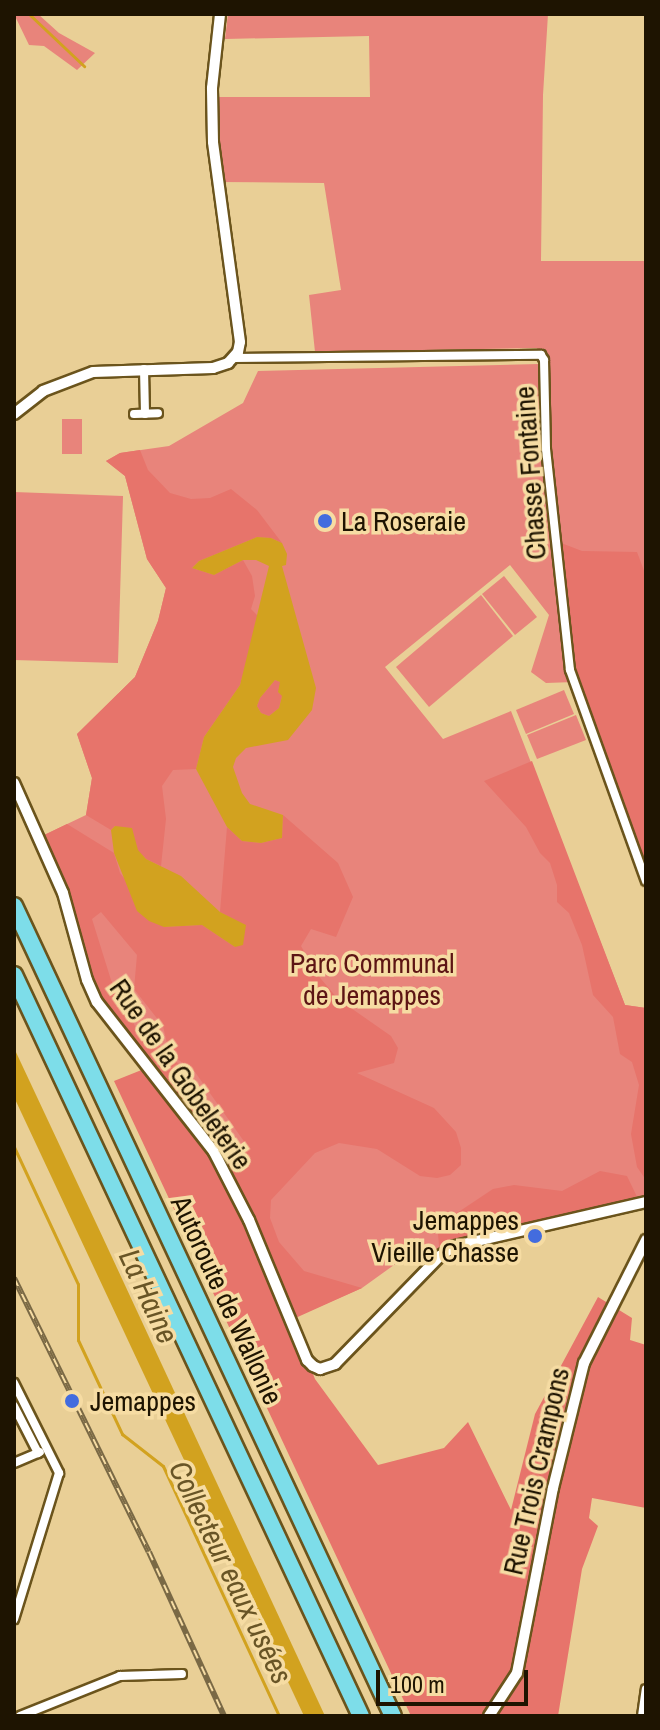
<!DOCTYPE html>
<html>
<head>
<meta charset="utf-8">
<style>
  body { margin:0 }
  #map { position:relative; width:660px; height:1730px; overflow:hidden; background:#e9cf96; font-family:"Archivo Narrow",sans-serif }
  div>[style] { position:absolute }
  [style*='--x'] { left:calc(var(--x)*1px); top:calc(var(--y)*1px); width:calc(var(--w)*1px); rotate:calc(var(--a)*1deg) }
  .green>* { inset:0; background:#e8847b }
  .forest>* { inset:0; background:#e7746b }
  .water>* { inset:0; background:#d2a21f }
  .stream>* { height:3px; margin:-1.5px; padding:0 1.5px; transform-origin:1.5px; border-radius:1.5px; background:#d2a21f }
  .roads { filter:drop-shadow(2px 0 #6b541c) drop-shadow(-2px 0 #6b541c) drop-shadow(0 2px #6b541c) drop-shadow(0 -2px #6b541c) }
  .minor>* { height:8px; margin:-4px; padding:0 4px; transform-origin:4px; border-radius:4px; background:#fff }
  .tertiary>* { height:10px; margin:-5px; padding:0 5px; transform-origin:5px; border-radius:5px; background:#fff }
  .motorway>* { height:16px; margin:-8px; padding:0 8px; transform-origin:8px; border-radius:8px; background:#7ddde9 }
  .rail>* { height:6px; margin-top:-3px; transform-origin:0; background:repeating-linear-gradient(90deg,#f6dca3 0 9px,#7a6945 0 18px); box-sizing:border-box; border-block:2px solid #7a6945 }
  .dots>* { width:22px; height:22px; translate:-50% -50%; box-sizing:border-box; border:4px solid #f6dca3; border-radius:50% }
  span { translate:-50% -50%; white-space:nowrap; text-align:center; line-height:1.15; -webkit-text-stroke:7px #f6dca3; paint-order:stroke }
  .street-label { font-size:28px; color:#1e1401 }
  .poi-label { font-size:28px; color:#1e1401 }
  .left { translate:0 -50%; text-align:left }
  .right { translate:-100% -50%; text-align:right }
  .park-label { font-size:28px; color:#5d1514 }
  .water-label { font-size:30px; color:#695526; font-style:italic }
  .frame { position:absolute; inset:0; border:16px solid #1e1401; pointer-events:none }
  .scale { position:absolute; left:376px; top:1670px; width:152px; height:36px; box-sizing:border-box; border:4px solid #1e1401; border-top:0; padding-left:10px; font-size:24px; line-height:28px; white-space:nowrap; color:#1e1401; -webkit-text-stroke:6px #f6dca3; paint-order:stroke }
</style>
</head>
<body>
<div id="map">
  <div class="green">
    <div style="clip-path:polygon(14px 14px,38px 14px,59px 33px,95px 53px,77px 70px,44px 46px,29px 45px)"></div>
    <div style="clip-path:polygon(228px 14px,548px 14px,543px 95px,541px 261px,646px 261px,646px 881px,574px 682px,546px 683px,531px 672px,549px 615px,510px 565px,385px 667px,443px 739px,511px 711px,625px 1005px,646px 1008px,646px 1193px,639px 1201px,466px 1241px,440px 1256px,419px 1247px,362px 1288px,291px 1319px,126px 1037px,40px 837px,86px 815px,92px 778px,77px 734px,135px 677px,158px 621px,166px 588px,147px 559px,125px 476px,106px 461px,120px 453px,169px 446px,243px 403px,258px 371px,539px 364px,537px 348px,315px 352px,309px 295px,341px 290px,324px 183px,219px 182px,212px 97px,370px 97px,369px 36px,225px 39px)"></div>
    <div style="clip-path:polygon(62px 419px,82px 419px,82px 454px,62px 454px)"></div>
    <div style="clip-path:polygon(14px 492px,123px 496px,118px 663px,14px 660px)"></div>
    <div style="clip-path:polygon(504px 576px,537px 617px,515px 635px,482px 594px)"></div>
    <div style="clip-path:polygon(481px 595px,513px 636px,429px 707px,396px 667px)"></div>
    <div style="clip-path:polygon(564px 690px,574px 714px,526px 734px,516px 710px)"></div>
    <div style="clip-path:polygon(576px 715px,586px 740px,537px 759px,527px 735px)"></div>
  </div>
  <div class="forest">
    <div style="clip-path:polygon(140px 450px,148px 470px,170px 493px,191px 499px,210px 498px,231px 489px,257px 510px,282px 543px,271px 538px,257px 537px,199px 561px,192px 568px,214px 575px,243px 560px,252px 576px,255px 596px,251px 609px,259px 617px,240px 685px,204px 737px,196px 769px,173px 770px,162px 786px,166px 819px,161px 866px,146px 859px,115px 826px,111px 830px,86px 815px,92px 778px,77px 734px,135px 677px,158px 621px,166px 588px,147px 559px,125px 476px,106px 461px,120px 453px)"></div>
    <div style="clip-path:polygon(556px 541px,582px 551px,637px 552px,646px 576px,646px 881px,570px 670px)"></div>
    <div style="clip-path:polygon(275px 680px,280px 682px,282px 696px,279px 708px,269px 716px,261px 713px,257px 706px,260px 698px)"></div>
    <div style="clip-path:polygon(532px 761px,625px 1005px,646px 1008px,646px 1180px,637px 1167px,631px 1134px,639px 1085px,632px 1062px,620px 1054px,613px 1017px,593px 995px,582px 945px,569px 913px,557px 902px,557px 885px,550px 863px,540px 853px,526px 827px,484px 781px)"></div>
    <div style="clip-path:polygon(evenodd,283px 815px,338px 863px,353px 897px,336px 937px,311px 929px,301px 946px,316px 973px,338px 999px,391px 1036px,398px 1048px,394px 1063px,357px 1073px,434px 1108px,456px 1132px,461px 1148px,461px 1165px,450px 1175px,437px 1178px,420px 1176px,377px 1149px,339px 1143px,315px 1153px,271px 1200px,270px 1218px,279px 1242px,304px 1271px,362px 1288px,291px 1320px,315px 1379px,378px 1465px,444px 1448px,468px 1422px,511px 1510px,535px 1414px,598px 1297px,632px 1318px,630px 1340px,646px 1345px,646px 1508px,592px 1498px,589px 1518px,598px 1526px,582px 1569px,558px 1716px,411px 1716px,114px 1081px,149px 1067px,217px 1152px,99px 1001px,40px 837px,67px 824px,114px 853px,120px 873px,164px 927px,202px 925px,235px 947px,233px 919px,220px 912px,227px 827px,242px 841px,261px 843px,282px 838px,283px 815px,101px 912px,137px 955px,134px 989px,163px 1026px,169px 1052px,137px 1030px,111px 980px,92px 919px,101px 912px,283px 815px,172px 1055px,195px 1072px,248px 1147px,230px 1143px,172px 1055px)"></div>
    <div style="clip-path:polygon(600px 1171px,627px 1176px,639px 1201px,466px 1241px,440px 1256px,438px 1234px,454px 1215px,493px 1189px,514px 1185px,562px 1191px)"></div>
  </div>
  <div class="water">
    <div style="clip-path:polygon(evenodd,257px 537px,271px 538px,282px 543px,287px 554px,286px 565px,282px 566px,316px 688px,312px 710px,288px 740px,246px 748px,236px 758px,233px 767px,242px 793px,250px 804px,283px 815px,282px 838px,261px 843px,242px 841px,227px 827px,196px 769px,204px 737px,240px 685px,269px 566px,256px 560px,243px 560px,214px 575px,192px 568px,199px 561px,257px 537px,275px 680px,280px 682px,278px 692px,282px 696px,279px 708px,269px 716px,261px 713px,257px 706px,260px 698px,275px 680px)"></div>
    <div style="clip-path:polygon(115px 826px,132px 828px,138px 850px,146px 859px,181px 876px,220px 912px,246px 925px,243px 945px,235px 947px,202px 925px,164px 927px,149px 921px,137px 911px,114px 853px,111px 830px)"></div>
    <div style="clip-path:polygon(14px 1048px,104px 1240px,325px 1716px,304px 1716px,14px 1097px)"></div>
  </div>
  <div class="stream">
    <div style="--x:29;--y:14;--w:76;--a:43.4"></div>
    <div style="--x:632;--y:14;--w:1;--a:0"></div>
    <div style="--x:14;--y:1147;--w:151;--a:65"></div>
    <div style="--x:78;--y:1284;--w:56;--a:90"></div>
    <div style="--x:78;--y:1340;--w:104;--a:64.9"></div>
    <div style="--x:122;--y:1434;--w:52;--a:38"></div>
    <div style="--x:163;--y:1466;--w:276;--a:65.1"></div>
  </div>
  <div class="roads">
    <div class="minor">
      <div style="--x:234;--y:358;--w:307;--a:-0.6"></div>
      <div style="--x:541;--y:355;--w:6;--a:59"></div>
      <div style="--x:544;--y:360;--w:89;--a:88.7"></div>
      <div style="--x:546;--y:449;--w:222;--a:83.8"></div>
      <div style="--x:570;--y:670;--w:224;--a:70.2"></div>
      <div style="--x:144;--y:369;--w:45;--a:88.7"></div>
      <div style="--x:134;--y:414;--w:24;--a:-2"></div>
      <div style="--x:14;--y:1383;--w:101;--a:63.4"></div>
      <div style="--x:59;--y:1473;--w:153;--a:107.1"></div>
      <div style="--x:14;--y:1406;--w:53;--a:62.9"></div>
      <div style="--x:14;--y:1463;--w:28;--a:-23"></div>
      <div style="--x:20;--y:1716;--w:108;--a:-21.8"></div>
      <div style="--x:120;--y:1676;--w:62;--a:-1.8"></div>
      <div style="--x:642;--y:1716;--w:27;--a:-82"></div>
    </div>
    <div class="tertiary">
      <div style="--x:14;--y:414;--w:37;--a:-38"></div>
      <div style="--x:43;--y:391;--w:53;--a:-20.8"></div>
      <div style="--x:93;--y:372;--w:120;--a:-1.9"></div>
      <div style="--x:213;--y:368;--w:16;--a:-18"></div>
      <div style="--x:228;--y:363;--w:15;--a:-48"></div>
      <div style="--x:238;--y:352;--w:10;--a:-79"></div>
      <div style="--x:240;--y:342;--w:202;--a:-97.7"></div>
      <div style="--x:213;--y:142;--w:54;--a:-91.1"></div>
      <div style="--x:212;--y:88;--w:74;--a:-83.8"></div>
      <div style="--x:14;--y:783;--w:120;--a:66"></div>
      <div style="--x:63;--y:893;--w:90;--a:74.6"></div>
      <div style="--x:87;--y:980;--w:24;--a:66"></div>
      <div style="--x:97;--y:1002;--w:190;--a:52"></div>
      <div style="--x:214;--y:1152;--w:76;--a:62.8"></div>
      <div style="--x:249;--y:1220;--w:152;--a:67.5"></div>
      <div style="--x:307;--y:1360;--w:8;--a:45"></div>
      <div style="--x:313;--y:1366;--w:8;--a:23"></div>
      <div style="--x:320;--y:1369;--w:16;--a:-18"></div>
      <div style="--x:335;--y:1364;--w:151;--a:-45.8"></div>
      <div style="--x:440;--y:1256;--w:18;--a:-34"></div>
      <div style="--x:455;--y:1246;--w:196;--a:-13"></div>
      <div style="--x:489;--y:1716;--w:51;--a:-56.9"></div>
      <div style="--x:517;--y:1673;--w:188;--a:-79"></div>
      <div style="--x:553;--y:1488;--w:129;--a:-76.1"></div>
      <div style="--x:584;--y:1363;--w:138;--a:-63.2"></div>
    </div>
    <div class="motorway">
      <div style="--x:14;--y:906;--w:894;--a:64.93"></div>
      <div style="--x:14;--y:975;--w:818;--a:64.91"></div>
    </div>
  </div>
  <div class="rail">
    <div style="--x:14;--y:1278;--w:305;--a:63.8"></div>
    <div style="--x:149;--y:1552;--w:180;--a:65.4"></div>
  </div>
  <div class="dots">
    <div style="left:325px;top:521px;background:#436cde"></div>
    <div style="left:535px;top:1236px;background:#436cde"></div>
    <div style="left:72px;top:1401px;background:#436cde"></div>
  </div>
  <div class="street-label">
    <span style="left:530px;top:473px;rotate:-94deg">Chasse Fontaine</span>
    <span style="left:181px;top:1074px;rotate:55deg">Rue de la Gobeleterie</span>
    <span style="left:227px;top:1300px;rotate:65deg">Autoroute de Wallonie</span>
    <span style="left:536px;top:1471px;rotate:-77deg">Rue Trois Crampons</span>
  </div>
  <div class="poi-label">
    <span class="left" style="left:341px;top:521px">La Roseraie</span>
    <span class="right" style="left:519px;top:1236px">Jemappes<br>Vieille Chasse</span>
    <span class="left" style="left:90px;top:1401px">Jemappes</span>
  </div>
  <div class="park-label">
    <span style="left:372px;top:979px">Parc Communal<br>de Jemappes</span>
  </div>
  <div class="water-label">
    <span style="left:149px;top:1296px;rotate:65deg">La Haine</span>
    <span style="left:231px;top:1572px;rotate:64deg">Collecteur eaux usées</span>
  </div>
  <div class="frame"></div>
  <div class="scale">100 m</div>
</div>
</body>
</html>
